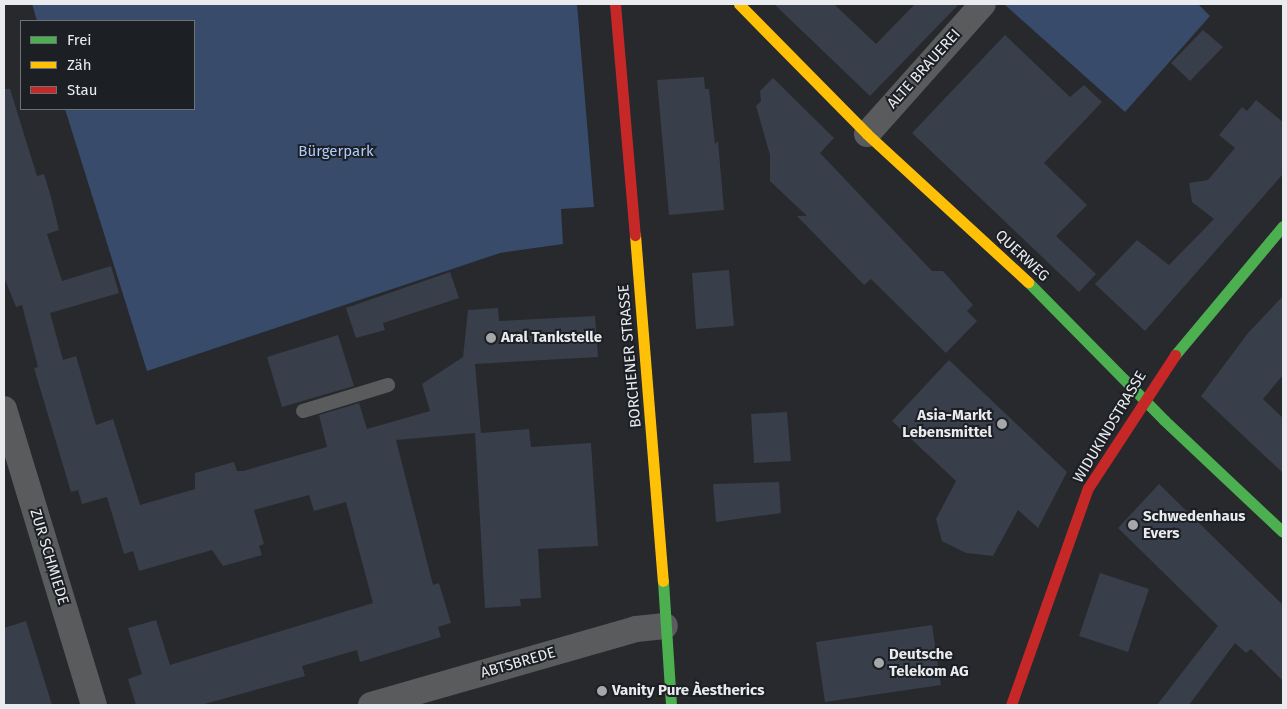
<!DOCTYPE html>
<html>
<head>
<meta charset="utf-8">
<style>
  body { margin:0 }
  #map { position:relative; width:1287px; height:709px; overflow:hidden; background:#27292c; font-family:"Fira Sans",sans-serif }
  div>[style] { position:absolute }
  [style*='--x'] { left:calc(var(--x)*1px); top:calc(var(--y)*1px); width:calc(var(--w)*1px); rotate:calc(var(--a)*1deg) }
  .green>* { inset:0; background:#384b6a }
  .building>* { inset:0; background:#383e4a }
  .lane>* { height:14px; margin:-7px; padding:0 7px; transform-origin:7px; border-radius:7px; background:#5a5b5c }
  .street>* { height:26px; margin:-13px; padding:0 13px; transform-origin:13px; border-radius:13px; background:#5a5b5c }
  .fast>* { height:11px; margin:-5.5px; padding:0 5.5px; transform-origin:5.5px; border-radius:5.5px; background:#4caf50 }
  .slow>* { height:11px; margin:-5.5px; padding:0 5.5px; transform-origin:5.5px; border-radius:5.5px; background:#ffc107 }
  .jam>* { height:11px; margin:-5.5px; padding:0 5.5px; transform-origin:5.5px; border-radius:5.5px; background:#c62828 }
  .dots>* { width:14px; height:14px; translate:-50% -50%; box-sizing:border-box; border:2px solid #1c1f24; border-radius:50% }
  span { translate:-50% -50%; white-space:nowrap; text-align:center; line-height:1.15; -webkit-text-stroke:4px #1c1f24; paint-order:stroke }
  .street-label { font-size:15px; color:#e9ebef }
  .park-label { font-size:15px; color:#b0ccfe }
  .poi-label { font-size:15px; color:#e9ebef; font-weight:700 }
  .left { translate:0 -50%; text-align:left }
  .right { translate:-100% -50%; text-align:right }
  .frame { position:absolute; inset:0; border:5px solid #e9ebef; pointer-events:none }
  .legend { position:absolute; left:20px; top:20px; width:175px; height:90px; box-sizing:border-box; background:#1c1f24; border:1px solid #6e7175; margin:0; padding:6px 9px; list-style:none; font-size:15px; color:#e9ebef }
  .legend li { display:flex; align-items:center; gap:10px; height:25px }
  .legend b { width:25px; border:1px solid #6e7175 }
</style>
</head>
<body>
<div id="map">
  <div class="green">
    <div style="clip-path:polygon(32px 4px,577px 4px,594px 207px,561px 209px,563px 244px,500px 253px,147px 371px,65px 109px,194px 109px,194px 21px,37px 21px)"></div>
    <div style="clip-path:polygon(1198px 4px,1210px 16px,1125px 112px,1005px 5px)"></div>
  </div>
  <div class="building">
    <div style="clip-path:polygon(774px 4px,834px 4px,876px 44px,915px 4px,959px 4px,870px 96px)"></div>
    <div style="clip-path:polygon(1203px 30px,1223px 47px,1190px 81px,1171px 63px)"></div>
    <div style="clip-path:polygon(1005px 35px,1070px 97px,1084px 85px,1102px 102px,1044px 163px,1087px 205px,1056px 236px,1096px 274px,1079px 292px,912px 133px)"></div>
    <div style="clip-path:polygon(704px 77px,705px 89px,709px 89px,715px 144px,718px 141px,724px 210px,669px 215px,657px 80px)"></div>
    <div style="clip-path:polygon(773px 78px,834px 138px,820px 153px,932px 271px,943px 271px,973px 305px,967px 311px,977px 321px,946px 353px,871px 279px,864px 285px,797px 216px,807px 216px,770px 181px,770px 155px,756px 106px,761px 101px,760px 91px)"></div>
    <div style="clip-path:polygon(4px 89px,10px 89px,37px 176px,44px 174px,51px 197px,59px 230px,47px 234px,62px 281px,111px 266px,119px 293px,50px 313px,63px 360px,76px 356px,96px 425px,113px 419px,140px 505px,195px 489px,195px 473px,234px 462px,237px 471px,243px 471px,327px 447px,319px 415px,359px 403px,367px 429px,430px 411px,422px 384px,463px 357px,468px 310px,498px 308px,499px 321px,595px 316px,598px 357px,475px 364px,481px 433px,529px 429px,531px 447px,591px 443px,598px 546px,538px 549px,541px 598px,520px 599px,521px 606px,485px 608px,475px 433px,396px 440px,433px 585px,439px 583px,451px 623px,438px 627px,441px 637px,360px 662px,357px 650px,302px 666px,305px 676px,201px 705px,136px 705px,128px 679px,142px 674px,128px 628px,156px 620px,170px 665px,373px 603px,346px 502px,314px 511px,309px 495px,254px 510px,264px 544px,259px 546px,262px 555px,223px 566px,212px 550px,139px 571px,133px 551px,124px 554px,107px 497px,82px 504px,78px 490px,71px 492px,34px 368px,38px 367px,22px 305px,16px 307px,4px 277px)"></div>
    <div style="clip-path:polygon(1256px 100px,1283px 122px,1283px 174px,1145px 331px,1095px 284px,1137px 240px,1169px 265px,1214px 219px,1192px 202px,1189px 183px,1208px 180px,1235px 148px,1219px 135px,1242px 107px,1247px 111px)"></div>
    <div style="clip-path:polygon(729px 270px,734px 326px,696px 329px,692px 273px)"></div>
    <div style="clip-path:polygon(450px 272px,459px 298px,383px 323px,385px 330px,356px 338px,346px 308px)"></div>
    <div style="clip-path:polygon(1283px 296px,1283px 375px,1263px 399px,1283px 418px,1283px 473px,1201px 396px,1248px 333px)"></div>
    <div style="clip-path:polygon(338px 335px,354px 386px,282px 407px,267px 357px)"></div>
    <div style="clip-path:polygon(949px 360px,1067px 472px,1038px 528px,1018px 510px,993px 556px,966px 553px,942px 541px,936px 519px,956px 481px,892px 421px)"></div>
    <div style="clip-path:polygon(787px 412px,791px 461px,754px 463px,751px 414px)"></div>
    <div style="clip-path:polygon(779px 482px,781px 513px,716px 522px,713px 484px)"></div>
    <div style="clip-path:polygon(1159px 484px,1283px 605px,1283px 681px,1251px 649px,1246px 653px,1235px 643px,1189px 705px,1157px 705px,1218px 626px,1118px 528px)"></div>
    <div style="clip-path:polygon(1100px 573px,1149px 589px,1128px 652px,1079px 636px)"></div>
    <div style="clip-path:polygon(26px 621px,52px 705px,4px 705px,4px 628px)"></div>
    <div style="clip-path:polygon(932px 625px,941px 685px,825px 702px,816px 642px)"></div>
  </div>
  <div class="lane">
    <div style="--x:303;--y:411;--w:89;--a:-17"></div>
  </div>
  <div class="street">
    <div style="--x:867;--y:134;--w:174;--a:-48.3"></div>
    <div style="--x:4;--y:409;--w:309;--a:73.1"></div>
    <div style="--x:371;--y:705;--w:276;--a:-16"></div>
    <div style="--x:636;--y:629;--w:29;--a:-6"></div>
  </div>
  <div class="fast">
    <div style="--x:1028;--y:282;--w:194;--a:45.4"></div>
    <div style="--x:1164;--y:420;--w:163;--a:43.3"></div>
    <div style="--x:1175;--y:355;--w:168;--a:-50.1"></div>
    <div style="--x:663;--y:581;--w:124;--a:86.3"></div>
  </div>
  <div class="slow">
    <div style="--x:739;--y:4;--w:182;--a:45.4"></div>
    <div style="--x:867;--y:134;--w:219;--a:42.6"></div>
    <div style="--x:635;--y:235;--w:347;--a:85.4"></div>
  </div>
  <div class="jam">
    <div style="--x:615;--y:4;--w:232;--a:85.1"></div>
    <div style="--x:1011;--y:705;--w:230;--a:-70.5"></div>
    <div style="--x:1088;--y:488;--w:159;--a:-56.8"></div>
  </div>
  <div class="dots">
    <div style="left:491px;top:338px;background:#a5a7ab"></div>
    <div style="left:1002px;top:424px;background:#a5a7ab"></div>
    <div style="left:1133px;top:525px;background:#a5a7ab"></div>
    <div style="left:879px;top:663px;background:#a5a7ab"></div>
    <div style="left:602px;top:691px;background:#a5a7ab"></div>
  </div>
  <div class="street-label">
    <span style="left:924px;top:69px;rotate:-48deg">ALTE BRAUEREI</span>
    <span style="left:1022px;top:256px;rotate:43deg">QUERWEG</span>
    <span style="left:630px;top:356px;rotate:-95deg">BORCHENER STRASSE</span>
    <span style="left:1110px;top:427px;rotate:-59deg">WIDUKINDSTRASSE</span>
    <span style="left:49px;top:557px;rotate:73deg">ZUR SCHMIEDE</span>
    <span style="left:518px;top:663px;rotate:-16deg">ABTSBREDE</span>
  </div>
  <div class="park-label">
    <span style="left:336px;top:152px">Bürgerpark</span>
  </div>
  <div class="poi-label">
    <span class="left" style="left:501px;top:338px">Aral Tankstelle</span>
    <span class="right" style="left:992px;top:424px">Asia-Markt<br>Lebensmittel</span>
    <span class="left" style="left:1143px;top:525px">Schwedenhaus<br>Evers</span>
    <span class="left" style="left:889px;top:663px">Deutsche<br>Telekom AG</span>
    <span class="left" style="left:612px;top:691px">Vanity Pure Àestherics</span>
  </div>
  <div class="frame"></div>
  <ul class="legend">
  <li><b style="height:6px;background:#4caf50"></b>Frei</li>
  <li><b style="height:6px;background:#ffc107"></b>Zäh</li>
  <li><b style="height:6px;background:#c62828"></b>Stau</li>
  </ul>
</div>
</body>
</html>
